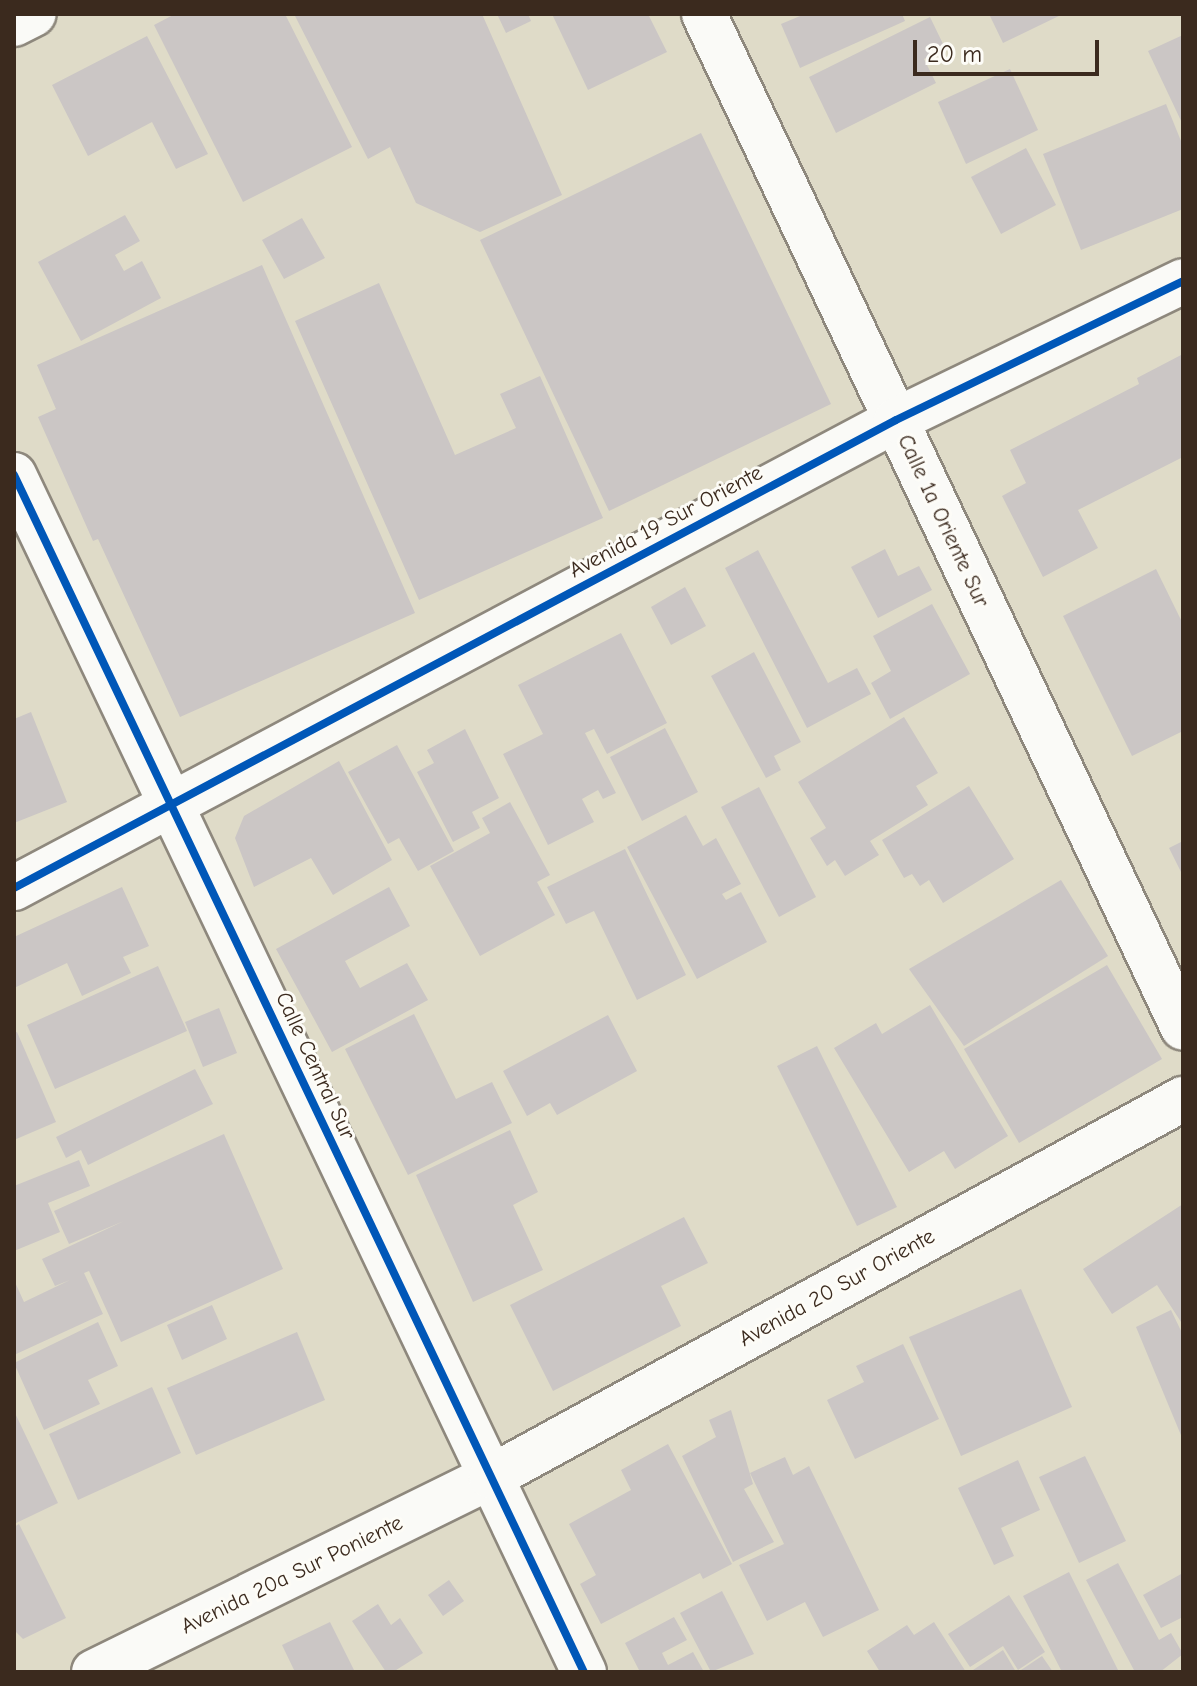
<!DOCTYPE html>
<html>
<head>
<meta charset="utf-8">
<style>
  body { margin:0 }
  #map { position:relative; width:1197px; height:1686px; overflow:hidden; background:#dfdbc8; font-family:"Comic Neue",sans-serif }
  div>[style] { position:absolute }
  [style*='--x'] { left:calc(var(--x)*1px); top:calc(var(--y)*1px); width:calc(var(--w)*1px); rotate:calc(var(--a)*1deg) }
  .building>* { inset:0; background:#cbc6c5 }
  .roads { filter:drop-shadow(2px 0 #8e887d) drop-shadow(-2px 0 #8e887d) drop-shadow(0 2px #8e887d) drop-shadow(0 -2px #8e887d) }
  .minor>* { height:44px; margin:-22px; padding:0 22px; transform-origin:22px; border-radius:22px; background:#fafaf7 }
  .cycleway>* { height:8px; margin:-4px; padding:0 4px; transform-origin:4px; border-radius:4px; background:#0057b8 }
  span { translate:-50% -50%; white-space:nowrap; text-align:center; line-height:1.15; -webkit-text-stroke:6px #fdfcf7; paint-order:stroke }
  .street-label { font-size:22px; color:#3b2a1e }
  .frame { position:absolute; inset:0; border:16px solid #3b2a1e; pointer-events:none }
  .scale { position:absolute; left:913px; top:40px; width:186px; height:36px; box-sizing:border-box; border:4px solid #3b2a1e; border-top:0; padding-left:10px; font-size:24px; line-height:28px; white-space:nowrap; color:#3b2a1e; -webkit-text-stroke:6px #fdfcf7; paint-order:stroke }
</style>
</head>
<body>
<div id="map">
  <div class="building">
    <div style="clip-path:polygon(175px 14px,285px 14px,352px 147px,243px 202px,154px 25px)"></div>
    <div style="clip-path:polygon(294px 14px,482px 14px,562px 195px,480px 232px,416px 203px,390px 147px,368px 159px)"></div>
    <div style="clip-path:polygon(497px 14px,528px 14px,531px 21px,506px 33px)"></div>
    <div style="clip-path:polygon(552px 14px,648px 14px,667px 52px,588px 90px)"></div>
    <div style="clip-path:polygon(805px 14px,902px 14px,905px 21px,800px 68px,781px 24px)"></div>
    <div style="clip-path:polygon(989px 14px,1063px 14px,1003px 43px)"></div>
    <div style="clip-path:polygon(930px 17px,945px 48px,924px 59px,936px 83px,836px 133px,809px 77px)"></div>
    <div style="clip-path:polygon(1183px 35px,1183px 125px,1148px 51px)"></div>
    <div style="clip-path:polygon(147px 36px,208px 154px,176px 169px,152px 122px,88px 156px,52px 85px)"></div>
    <div style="clip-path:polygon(1010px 69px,1038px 130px,966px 164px,938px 102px)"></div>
    <div style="clip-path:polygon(1166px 104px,1183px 146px,1183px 209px,1081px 250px,1043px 154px)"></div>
    <div style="clip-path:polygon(701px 133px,831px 404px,609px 511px,480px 240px)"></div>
    <div style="clip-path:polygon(1026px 148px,1056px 205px,1001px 234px,971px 177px)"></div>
    <div style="clip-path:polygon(125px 215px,140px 241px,115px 255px,124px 271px,142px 261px,161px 298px,81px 341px,38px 262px)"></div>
    <div style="clip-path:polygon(302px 218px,325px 258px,284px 279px,262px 240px)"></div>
    <div style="clip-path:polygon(262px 265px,415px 613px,180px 717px,98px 539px,93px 541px,38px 417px,56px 409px,37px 365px)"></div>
    <div style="clip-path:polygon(379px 283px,455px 455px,516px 428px,500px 394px,540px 376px,603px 518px,419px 600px,295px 321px)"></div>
    <div style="clip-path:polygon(1183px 354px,1183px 457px,1078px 510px,1098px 548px,1043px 577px,1002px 496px,1026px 483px,1010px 450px,1139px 384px,1137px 378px)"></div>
    <div style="clip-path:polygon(885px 549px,898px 576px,919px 566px,932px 590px,878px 618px,851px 567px)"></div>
    <div style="clip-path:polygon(758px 550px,828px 683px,857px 668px,871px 694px,807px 728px,725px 568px)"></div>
    <div style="clip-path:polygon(1156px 569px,1183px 624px,1183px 731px,1132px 756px,1063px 616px)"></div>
    <div style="clip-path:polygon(685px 587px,706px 626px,671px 645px,651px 607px)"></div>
    <div style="clip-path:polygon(932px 604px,970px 674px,890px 719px,871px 683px,891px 671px,873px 636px)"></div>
    <div style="clip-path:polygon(621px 633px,667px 723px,607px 754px,594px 729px,585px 733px,616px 793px,603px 799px,598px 790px,582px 799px,594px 822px,548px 845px,503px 754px,543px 734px,518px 685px)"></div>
    <div style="clip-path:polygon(754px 652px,801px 742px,774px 756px,781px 770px,766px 778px,711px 676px)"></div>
    <div style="clip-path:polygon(31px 712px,67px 802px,14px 823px,14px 719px)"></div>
    <div style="clip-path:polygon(904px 717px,938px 773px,916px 786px,928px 805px,870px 841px,879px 855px,845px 876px,835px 860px,827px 866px,810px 838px,826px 828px,798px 782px)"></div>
    <div style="clip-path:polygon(665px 728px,698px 792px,642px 821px,610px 757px)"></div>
    <div style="clip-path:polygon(465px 729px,499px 798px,472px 812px,480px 828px,453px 842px,417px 772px,434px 763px,427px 750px)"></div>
    <div style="clip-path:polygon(397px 745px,454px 851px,418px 871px,399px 838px,388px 844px,348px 772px)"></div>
    <div style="clip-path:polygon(339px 761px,392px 860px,333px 895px,311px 858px,254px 887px,235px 838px,244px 816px)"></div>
    <div style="clip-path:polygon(969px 786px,1014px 859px,943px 903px,929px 880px,920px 886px,912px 874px,904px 878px,882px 840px)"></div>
    <div style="clip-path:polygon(759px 787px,816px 897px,779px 917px,721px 807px)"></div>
    <div style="clip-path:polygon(510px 802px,550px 875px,537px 882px,555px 915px,480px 956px,430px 866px,490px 833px,482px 818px)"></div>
    <div style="clip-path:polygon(686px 815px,703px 846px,716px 838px,741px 884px,722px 894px,726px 900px,741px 892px,767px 942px,697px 979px,627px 847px)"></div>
    <div style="clip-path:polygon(1183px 841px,1183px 876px,1169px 848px)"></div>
    <div style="clip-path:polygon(625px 849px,686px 975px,637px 1000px,594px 911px,566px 924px,547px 887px)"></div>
    <div style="clip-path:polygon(1061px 880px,1108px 956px,964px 1046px,909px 969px)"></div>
    <div style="clip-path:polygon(122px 887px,149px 946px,123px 957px,131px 973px,82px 996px,67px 963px,14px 988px,14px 937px)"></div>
    <div style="clip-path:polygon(389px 887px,410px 926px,345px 961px,360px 988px,407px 963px,428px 1000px,332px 1052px,276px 949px)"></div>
    <div style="clip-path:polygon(1107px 965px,1162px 1059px,1019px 1143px,964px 1049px)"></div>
    <div style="clip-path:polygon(158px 966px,187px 1031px,55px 1089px,27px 1025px)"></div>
    <div style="clip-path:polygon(930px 1005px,1008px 1136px,955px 1169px,944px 1151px,909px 1172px,834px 1048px,876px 1023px,882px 1034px)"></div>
    <div style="clip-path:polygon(219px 1008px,237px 1053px,203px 1067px,185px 1022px)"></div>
    <div style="clip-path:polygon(414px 1014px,456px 1099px,492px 1082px,512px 1123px,408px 1175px,345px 1049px)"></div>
    <div style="clip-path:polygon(608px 1015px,637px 1071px,557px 1115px,550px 1103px,527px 1116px,503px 1071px)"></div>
    <div style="clip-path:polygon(17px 1032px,56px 1122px,14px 1140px,14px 1033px)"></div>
    <div style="clip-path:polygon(817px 1046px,897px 1207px,857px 1226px,777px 1066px)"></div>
    <div style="clip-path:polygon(195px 1069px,213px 1104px,88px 1165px,81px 1150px,66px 1158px,56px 1137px)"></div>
    <div style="clip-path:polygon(510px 1130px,538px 1192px,513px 1205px,543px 1270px,473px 1302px,416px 1175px)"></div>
    <div style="clip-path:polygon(224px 1134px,283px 1269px,121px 1342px,89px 1271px,84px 1273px,103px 1314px,14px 1355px,14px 1280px,24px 1302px,70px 1280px,55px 1286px,42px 1259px,124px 1221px,69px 1244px,54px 1211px)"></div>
    <div style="clip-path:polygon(79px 1160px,90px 1186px,48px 1203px,60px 1232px,14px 1251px,14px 1186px)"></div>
    <div style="clip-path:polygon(1183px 1204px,1183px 1325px,1157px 1285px,1112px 1314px,1083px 1269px)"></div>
    <div style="clip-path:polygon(684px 1217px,708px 1263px,661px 1286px,681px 1326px,553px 1391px,510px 1305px)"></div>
    <div style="clip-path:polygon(1021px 1289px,1072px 1407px,961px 1456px,909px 1337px)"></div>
    <div style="clip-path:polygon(212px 1305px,227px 1339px,182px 1360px,167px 1325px)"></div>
    <div style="clip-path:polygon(1171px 1310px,1183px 1335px,1183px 1440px,1136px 1327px)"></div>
    <div style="clip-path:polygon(98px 1322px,118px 1366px,88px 1380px,100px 1404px,44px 1430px,14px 1363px)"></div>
    <div style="clip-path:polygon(297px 1332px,325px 1400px,196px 1455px,167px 1388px)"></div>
    <div style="clip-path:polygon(903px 1344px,939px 1419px,855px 1459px,827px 1400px,864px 1382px,856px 1366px)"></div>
    <div style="clip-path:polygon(152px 1387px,181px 1453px,78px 1500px,49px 1434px)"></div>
    <div style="clip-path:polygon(731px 1410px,753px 1484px,744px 1489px,774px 1542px,733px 1562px,682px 1456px,716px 1437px,709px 1420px)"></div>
    <div style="clip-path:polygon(14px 1411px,58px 1503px,14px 1524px)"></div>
    <div style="clip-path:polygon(668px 1444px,732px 1564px,703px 1579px,700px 1573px,601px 1624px,580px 1584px,596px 1575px,569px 1524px,631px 1490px,621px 1470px)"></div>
    <div style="clip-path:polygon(1085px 1456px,1126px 1541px,1079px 1563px,1039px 1477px)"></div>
    <div style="clip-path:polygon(785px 1457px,793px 1475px,809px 1466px,879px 1610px,823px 1637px,805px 1602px,767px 1621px,739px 1565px,784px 1544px,750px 1473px)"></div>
    <div style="clip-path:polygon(1018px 1460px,1040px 1510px,1001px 1528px,1014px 1556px,994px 1565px,958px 1488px)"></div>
    <div style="clip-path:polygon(19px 1524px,66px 1618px,23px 1639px,14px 1630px,14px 1527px)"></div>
    <div style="clip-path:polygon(1118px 1563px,1159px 1640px,1171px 1633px,1183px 1654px,1160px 1672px,1135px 1672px,1086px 1580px)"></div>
    <div style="clip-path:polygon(1069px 1572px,1119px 1672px,1062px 1672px,1023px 1596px)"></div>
    <div style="clip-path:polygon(1183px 1573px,1183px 1617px,1161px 1628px,1143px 1595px)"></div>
    <div style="clip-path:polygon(449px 1580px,464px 1601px,443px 1616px,428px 1595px)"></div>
    <div style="clip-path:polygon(722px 1591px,754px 1654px,711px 1672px,680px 1613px)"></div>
    <div style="clip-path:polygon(1009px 1595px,1045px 1652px,1018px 1670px,1003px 1646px,970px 1667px,948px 1634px)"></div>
    <div style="clip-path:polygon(378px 1604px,391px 1625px,400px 1618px,423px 1653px,393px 1672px,386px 1672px,352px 1621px)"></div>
    <div style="clip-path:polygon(674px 1617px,687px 1640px,662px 1653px,668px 1665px,693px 1652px,704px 1672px,640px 1672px,625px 1643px)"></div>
    <div style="clip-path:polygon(330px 1622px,355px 1672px,295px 1672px,282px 1645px)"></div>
    <div style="clip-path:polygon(934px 1622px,966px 1672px,880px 1672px,867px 1651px,907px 1625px,914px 1635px)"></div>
    <div style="clip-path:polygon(1003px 1650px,1016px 1672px,970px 1672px)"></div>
    <div style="clip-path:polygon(1042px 1656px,1053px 1672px,1018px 1672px)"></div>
  </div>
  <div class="roads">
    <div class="minor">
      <div style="--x:704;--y:14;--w:1121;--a:64.71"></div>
      <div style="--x:14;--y:24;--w:22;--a:-27"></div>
      <div style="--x:14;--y:475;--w:1326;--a:64.54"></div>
      <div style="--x:14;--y:888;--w:998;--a:-27.95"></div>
      <div style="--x:896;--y:420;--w:319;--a:-25.8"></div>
      <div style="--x:94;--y:1672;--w:442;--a:-26.2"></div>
      <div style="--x:491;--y:1477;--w:789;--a:-28.65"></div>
    </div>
  </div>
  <div class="cycleway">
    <div style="--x:14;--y:475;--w:1326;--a:64.54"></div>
    <div style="--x:14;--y:888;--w:998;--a:-27.95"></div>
    <div style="--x:896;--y:420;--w:319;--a:-25.8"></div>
  </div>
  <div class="street-label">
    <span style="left:943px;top:521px;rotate:65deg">Calle 1a Oriente Sur</span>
    <span style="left:666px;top:522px;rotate:-28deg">Avenida 19 Sur Oriente</span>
    <span style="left:315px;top:1066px;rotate:65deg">Calle Central Sur</span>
    <span style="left:837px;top:1288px;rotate:-29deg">Avenida 20 Sur Oriente</span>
    <span style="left:292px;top:1575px;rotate:-26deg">Avenida 20a Sur Poniente</span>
  </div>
  <div class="frame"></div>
  <div class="scale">20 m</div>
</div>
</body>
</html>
